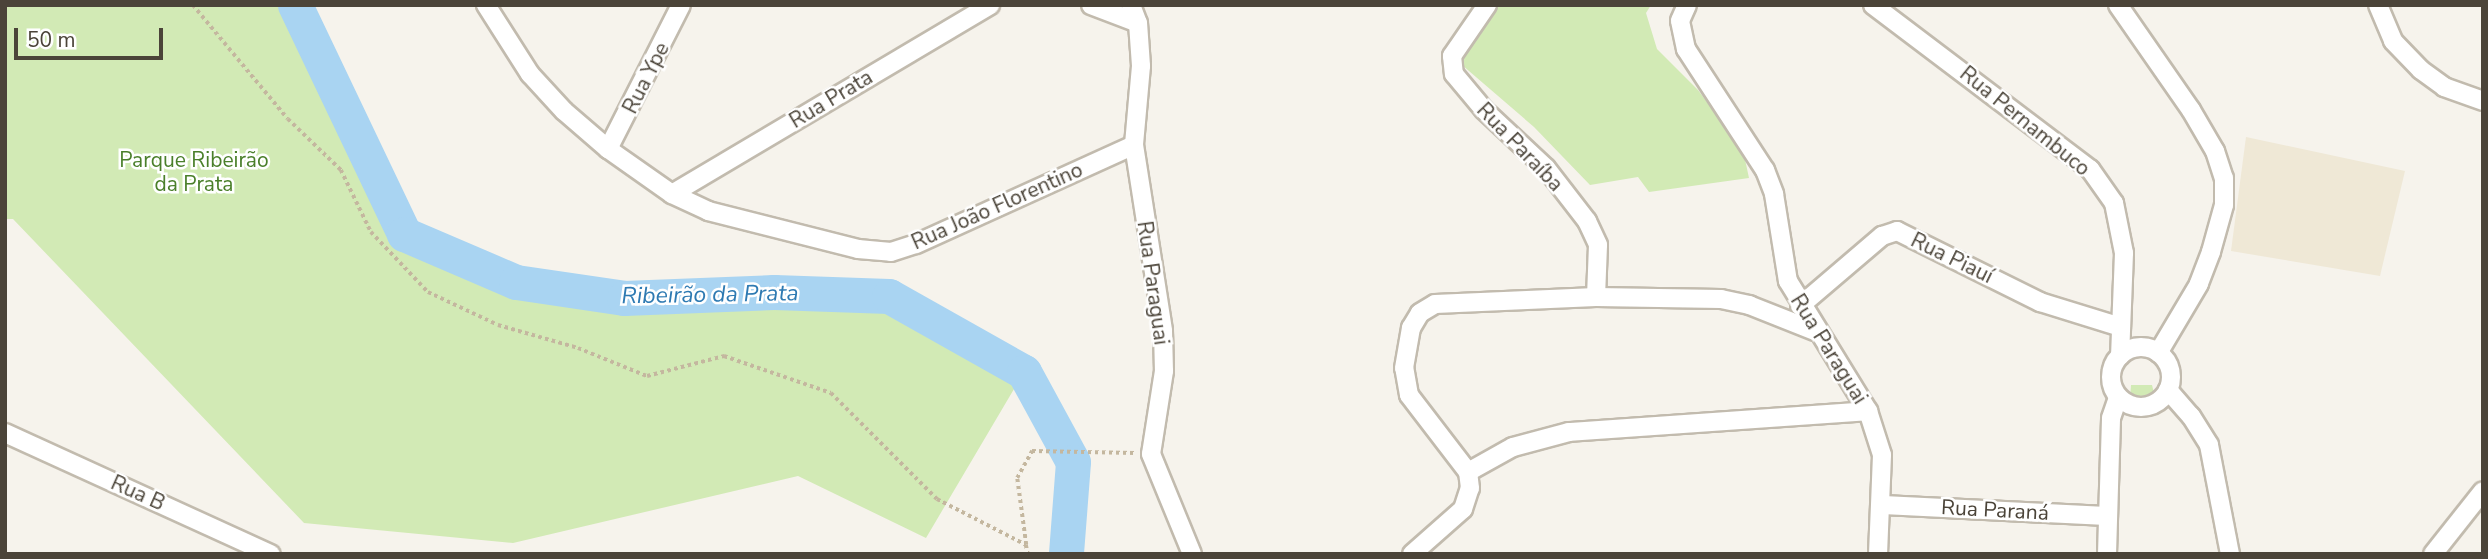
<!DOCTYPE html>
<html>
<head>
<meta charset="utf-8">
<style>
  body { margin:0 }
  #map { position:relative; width:2488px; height:559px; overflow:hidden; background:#f6f3ec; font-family:"Nunito Sans",sans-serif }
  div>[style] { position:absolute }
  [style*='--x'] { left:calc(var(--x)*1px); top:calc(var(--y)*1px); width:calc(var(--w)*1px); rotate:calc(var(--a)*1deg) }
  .education>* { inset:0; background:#efe8d6 }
  .green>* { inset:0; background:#d2eab5 }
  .river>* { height:35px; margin:-17.5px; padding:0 17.5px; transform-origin:17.5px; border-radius:17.5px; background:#a9d4f2 }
  .path>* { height:3.5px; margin-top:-1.75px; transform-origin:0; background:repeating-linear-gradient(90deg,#c4b79f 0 3.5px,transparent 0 7px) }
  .roads { filter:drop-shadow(2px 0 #c2bbae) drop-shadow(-2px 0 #c2bbae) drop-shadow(0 2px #c2bbae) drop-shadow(0 -2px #c2bbae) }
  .minor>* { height:18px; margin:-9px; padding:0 9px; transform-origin:9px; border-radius:9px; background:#fff }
  .minor>.ring { margin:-9px; padding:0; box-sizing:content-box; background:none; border:18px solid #fff; border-radius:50% }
  span { translate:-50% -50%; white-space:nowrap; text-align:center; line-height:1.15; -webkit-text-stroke:5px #fff; paint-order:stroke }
  .street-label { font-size:21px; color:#4b4439 }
  .park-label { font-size:21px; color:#4a7f2a }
  .water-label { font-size:23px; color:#2e7ab2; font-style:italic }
  .frame { position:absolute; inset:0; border:7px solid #4b4439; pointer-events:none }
  .scale { position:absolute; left:14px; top:28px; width:149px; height:32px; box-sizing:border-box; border:4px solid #4b4439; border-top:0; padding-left:9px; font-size:21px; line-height:24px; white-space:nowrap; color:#4b4439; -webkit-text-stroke:5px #fff; paint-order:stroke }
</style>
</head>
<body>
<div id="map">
  <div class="education">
    <div style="clip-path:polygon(2246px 137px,2405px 171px,2380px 276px,2231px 251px)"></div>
  </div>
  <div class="green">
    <div style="clip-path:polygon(5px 5px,295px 5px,404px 235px,515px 282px,624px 298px,774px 292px,889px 296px,1024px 372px,926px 538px,798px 476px,513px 543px,304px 523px,13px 219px,5px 219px)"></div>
    <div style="clip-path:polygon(1494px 5px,1651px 5px,1646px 13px,1657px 49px,1698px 90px,1743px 150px,1749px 178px,1649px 192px,1638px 177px,1590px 185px,1534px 127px,1462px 65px,1463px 48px)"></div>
    <div style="clip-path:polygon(2131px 385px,2152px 385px,2156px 401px,2148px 412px,2129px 413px)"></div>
  </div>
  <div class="river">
    <div style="--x:295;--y:5;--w:254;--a:64.5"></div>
    <div style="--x:404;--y:234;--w:122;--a:23.2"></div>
    <div style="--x:516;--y:282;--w:109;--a:8.4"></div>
    <div style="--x:624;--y:298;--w:150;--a:-2.3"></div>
    <div style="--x:774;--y:292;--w:115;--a:2"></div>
    <div style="--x:889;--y:296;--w:155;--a:29.4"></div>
    <div style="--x:1024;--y:372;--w:102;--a:61.4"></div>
    <div style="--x:1073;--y:462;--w:92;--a:94.4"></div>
  </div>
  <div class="path">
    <div style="--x:193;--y:5;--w:148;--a:50.2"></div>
    <div style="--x:288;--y:119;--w:74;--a:43.9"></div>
    <div style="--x:341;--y:170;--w:69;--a:64.2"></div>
    <div style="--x:371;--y:232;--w:83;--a:46.5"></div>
    <div style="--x:428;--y:292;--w:77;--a:25.2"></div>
    <div style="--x:498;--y:325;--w:83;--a:16"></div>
    <div style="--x:578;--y:348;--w:74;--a:22.1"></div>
    <div style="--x:647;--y:376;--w:80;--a:-14.6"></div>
    <div style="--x:724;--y:356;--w:113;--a:19.1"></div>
    <div style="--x:831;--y:393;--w:150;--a:45"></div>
    <div style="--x:937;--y:499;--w:100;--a:27.3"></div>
    <div style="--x:1026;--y:545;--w:9;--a:77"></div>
    <div style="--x:1026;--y:545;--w:68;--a:-97.7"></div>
    <div style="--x:1017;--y:478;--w:31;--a:-61"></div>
    <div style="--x:1032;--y:451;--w:103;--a:1.1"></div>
  </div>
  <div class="roads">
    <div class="minor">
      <div style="--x:486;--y:5;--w:82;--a:57.5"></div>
      <div style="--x:530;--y:74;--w:50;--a:47.4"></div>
      <div style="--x:564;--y:111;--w:58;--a:40.8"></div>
      <div style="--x:608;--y:149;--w:78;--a:35.1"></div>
      <div style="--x:672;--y:194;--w:40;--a:25"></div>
      <div style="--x:708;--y:211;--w:155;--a:14.2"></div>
      <div style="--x:858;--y:249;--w:33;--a:5"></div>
      <div style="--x:891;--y:252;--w:26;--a:-18"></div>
      <div style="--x:916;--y:244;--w:239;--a:-24.4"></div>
      <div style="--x:1091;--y:5;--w:50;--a:21"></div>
      <div style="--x:1131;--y:5;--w:19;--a:69"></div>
      <div style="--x:1138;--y:23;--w:43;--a:86"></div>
      <div style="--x:1141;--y:66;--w:79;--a:95.1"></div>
      <div style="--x:1134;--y:145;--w:188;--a:81.1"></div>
      <div style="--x:1163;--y:331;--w:40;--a:88.6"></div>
      <div style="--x:1164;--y:371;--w:84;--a:98.9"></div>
      <div style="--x:1151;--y:454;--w:108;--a:67.7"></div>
      <div style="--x:1487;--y:5;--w:62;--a:124.5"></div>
      <div style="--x:1452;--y:56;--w:18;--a:84"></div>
      <div style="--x:1454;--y:74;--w:47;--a:50.2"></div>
      <div style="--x:1484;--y:110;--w:85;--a:43.1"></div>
      <div style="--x:1546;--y:168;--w:67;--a:52.3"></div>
      <div style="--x:1587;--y:221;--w:26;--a:65"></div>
      <div style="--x:1598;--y:245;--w:52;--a:92.2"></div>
      <div style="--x:1687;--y:5;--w:17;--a:114"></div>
      <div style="--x:1680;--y:21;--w:29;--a:78"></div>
      <div style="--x:1686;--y:49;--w:145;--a:56.9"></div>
      <div style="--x:1765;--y:170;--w:26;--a:69"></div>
      <div style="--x:1774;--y:194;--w:88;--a:80.9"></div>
      <div style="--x:1788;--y:281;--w:153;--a:58.4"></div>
      <div style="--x:1868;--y:411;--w:46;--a:72.3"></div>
      <div style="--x:1882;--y:455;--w:99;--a:92.3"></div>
      <div style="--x:1873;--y:5;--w:272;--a:37.1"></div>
      <div style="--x:2090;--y:169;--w:42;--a:54.8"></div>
      <div style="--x:2114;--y:203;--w:51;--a:78.7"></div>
      <div style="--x:2124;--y:253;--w:103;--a:92.2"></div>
      <div style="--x:2118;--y:5;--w:128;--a:55.2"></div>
      <div style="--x:2191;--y:110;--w:48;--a:59.7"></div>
      <div style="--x:2215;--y:151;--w:28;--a:72"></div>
      <div style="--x:2224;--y:178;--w:27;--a:90"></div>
      <div style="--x:2224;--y:205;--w:49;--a:105.5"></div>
      <div style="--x:2211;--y:252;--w:34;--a:111"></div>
      <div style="--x:2199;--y:284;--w:80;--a:120.7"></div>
      <div style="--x:2378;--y:5;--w:39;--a:67"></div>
      <div style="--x:2393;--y:41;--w:40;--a:46"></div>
      <div style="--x:2421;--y:70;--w:29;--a:36"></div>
      <div style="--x:2444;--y:87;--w:41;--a:19.7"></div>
      <div style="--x:608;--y:149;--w:161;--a:-63.1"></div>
      <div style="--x:672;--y:194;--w:370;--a:-30.7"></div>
      <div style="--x:1800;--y:306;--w:108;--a:-40.5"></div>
      <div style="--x:1882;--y:236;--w:16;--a:-18"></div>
      <div style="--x:1897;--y:231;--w:160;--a:26.4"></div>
      <div style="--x:2040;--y:302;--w:85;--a:17.2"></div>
      <div class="ring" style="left:2111px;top:347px;width:42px;height:42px"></div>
      <div style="--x:2168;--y:390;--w:35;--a:49"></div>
      <div style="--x:2191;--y:416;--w:34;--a:58"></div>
      <div style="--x:2209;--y:445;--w:111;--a:79.1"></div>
      <div style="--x:5;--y:433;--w:292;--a:24.5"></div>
      <div style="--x:1468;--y:472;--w:51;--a:-29.1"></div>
      <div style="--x:1513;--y:447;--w:58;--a:-15"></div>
      <div style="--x:1569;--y:432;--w:300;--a:-4"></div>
      <div style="--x:1882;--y:505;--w:226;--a:2.8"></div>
      <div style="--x:1412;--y:554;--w:68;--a:-41.4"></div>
      <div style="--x:1463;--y:509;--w:22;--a:-72"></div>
      <div style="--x:1470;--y:488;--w:16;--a:-97"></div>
      <div style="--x:1468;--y:472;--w:97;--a:-127.5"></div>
      <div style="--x:1409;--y:395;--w:27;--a:-100"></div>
      <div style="--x:1404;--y:368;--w:41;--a:-80.1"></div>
      <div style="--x:1411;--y:328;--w:17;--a:-59"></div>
      <div style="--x:1420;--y:313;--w:17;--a:-31"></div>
      <div style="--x:1435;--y:304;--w:161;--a:-2.5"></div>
      <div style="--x:1596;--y:297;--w:125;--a:0.9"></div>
      <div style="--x:1721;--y:299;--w:29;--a:12"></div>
      <div style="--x:1749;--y:305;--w:71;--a:21.5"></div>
      <div style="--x:2107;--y:554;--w:136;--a:-88.3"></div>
      <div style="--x:2111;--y:418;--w:21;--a:-71"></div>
      <div style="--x:2433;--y:554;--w:80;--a:-51.6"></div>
    </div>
  </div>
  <div class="street-label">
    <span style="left:646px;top:78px;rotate:-63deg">Rua Ype</span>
    <span style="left:831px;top:99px;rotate:-31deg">Rua Prata</span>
    <span style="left:2025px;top:121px;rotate:39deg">Rua Pernambuco</span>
    <span style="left:1520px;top:147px;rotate:46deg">Rua Paraíba</span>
    <span style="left:997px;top:206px;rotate:-24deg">Rua João Florentino</span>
    <span style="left:1952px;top:258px;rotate:26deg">Rua Piauí</span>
    <span style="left:1153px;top:283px;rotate:82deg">Rua Paraguai</span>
    <span style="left:1829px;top:349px;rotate:58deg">Rua Paraguai</span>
    <span style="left:138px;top:493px;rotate:24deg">Rua B</span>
    <span style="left:1995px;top:510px;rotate:3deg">Rua Paraná</span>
  </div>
  <div class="park-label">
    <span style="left:194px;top:172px">Parque Ribeirão<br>da Prata</span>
  </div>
  <div class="water-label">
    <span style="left:710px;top:295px;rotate:-1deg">Ribeirão da Prata</span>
  </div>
  <div class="frame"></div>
  <div class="scale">50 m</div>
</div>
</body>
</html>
